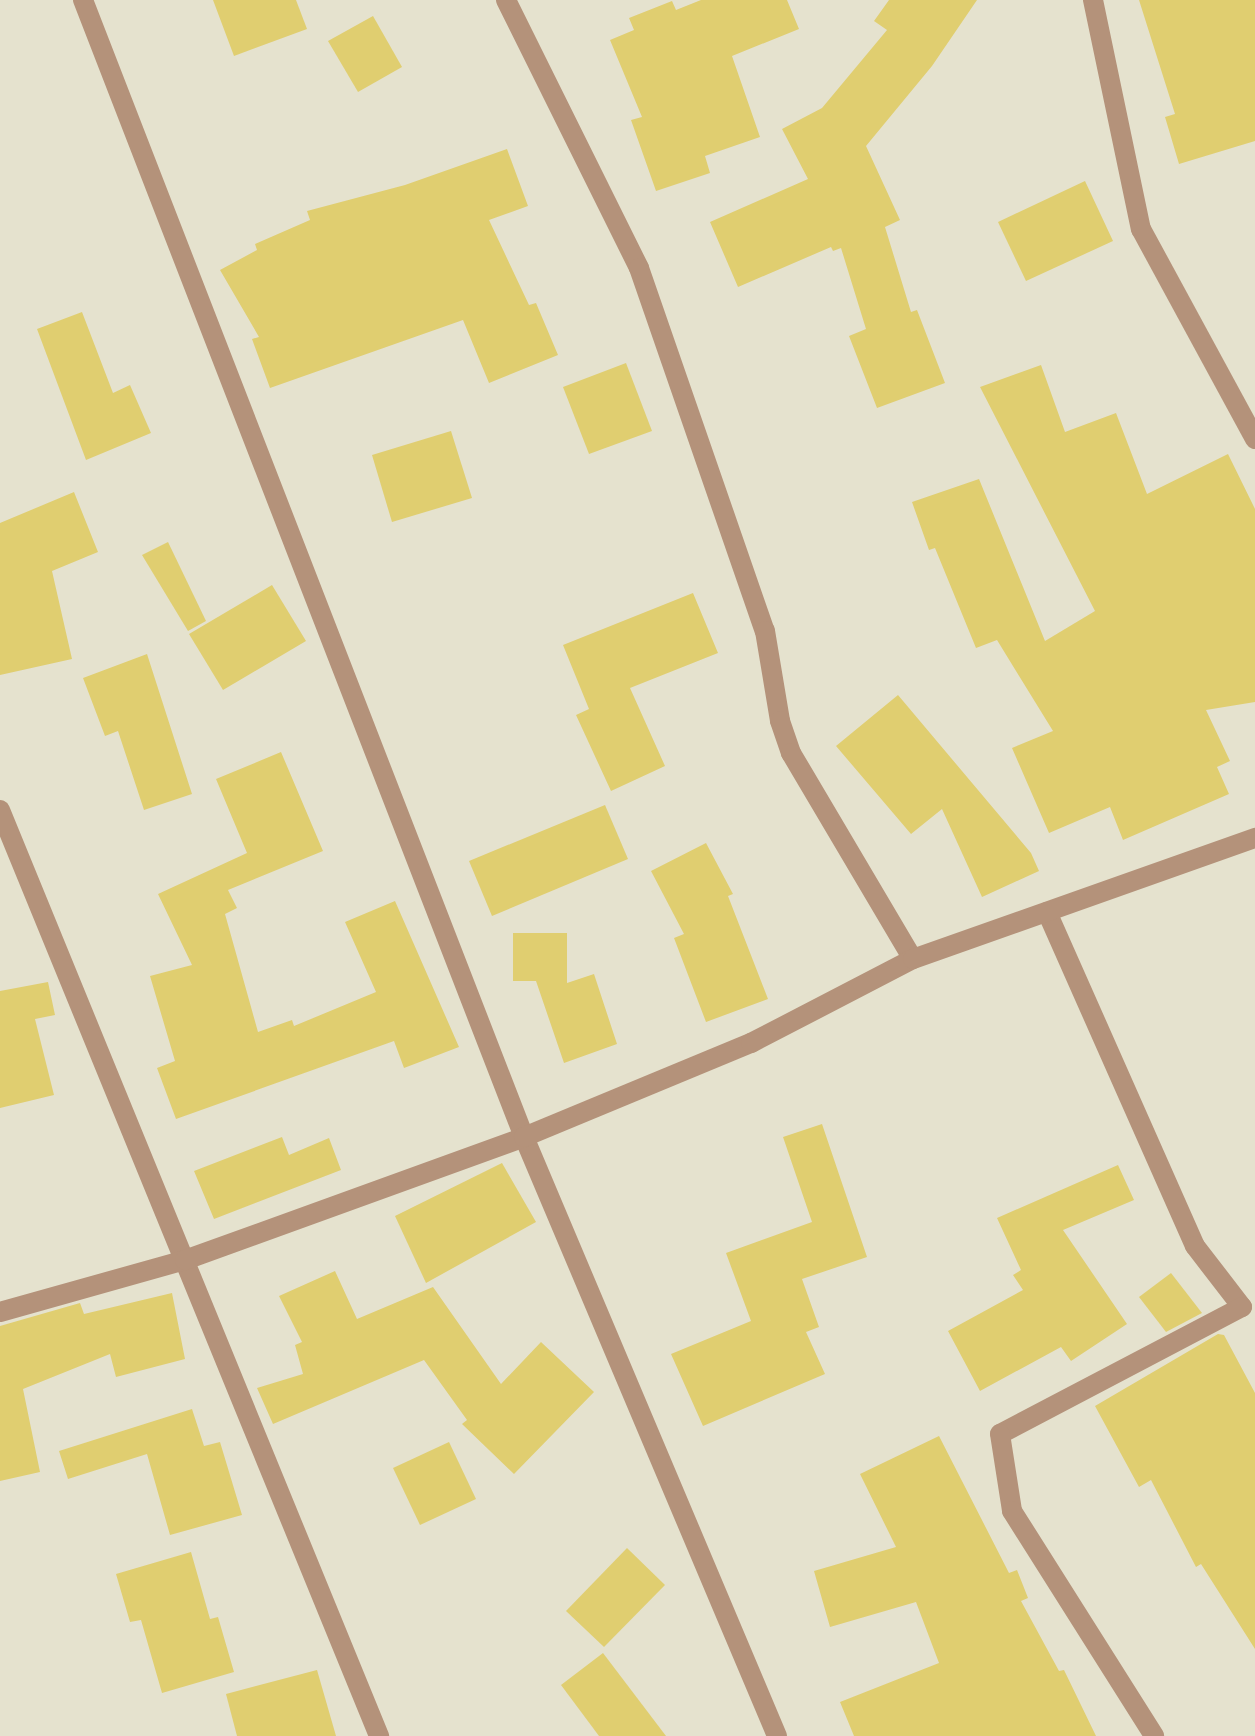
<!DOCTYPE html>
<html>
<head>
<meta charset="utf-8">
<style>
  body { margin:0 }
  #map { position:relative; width:1255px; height:1736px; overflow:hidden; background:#e5e2ce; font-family:"Space Grotesk",sans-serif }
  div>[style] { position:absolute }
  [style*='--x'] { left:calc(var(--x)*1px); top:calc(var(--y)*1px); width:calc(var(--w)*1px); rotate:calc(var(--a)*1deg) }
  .building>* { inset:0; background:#e0ce70 }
  .minor>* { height:20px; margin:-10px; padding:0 10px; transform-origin:10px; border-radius:10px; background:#b4927a }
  span { translate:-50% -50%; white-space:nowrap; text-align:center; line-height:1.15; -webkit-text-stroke:8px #fff; paint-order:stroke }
</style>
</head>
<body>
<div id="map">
  <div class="building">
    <div style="clip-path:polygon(213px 0,296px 0,307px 29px,234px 56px)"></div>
    <div style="clip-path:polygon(701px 0,787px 0,799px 29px,732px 56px,760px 137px,705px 156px,710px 173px,656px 191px,631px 120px,642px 117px,610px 40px,634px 30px,629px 18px,672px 1px,676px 10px)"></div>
    <div style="clip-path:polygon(889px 0,977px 0,932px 66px,866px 146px,900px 220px,885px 227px,911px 312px,917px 310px,945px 383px,877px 408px,849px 336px,866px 329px,841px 248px,833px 251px,831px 247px,738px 287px,710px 222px,808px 179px,782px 129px,822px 108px,887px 30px,874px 21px)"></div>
    <div style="clip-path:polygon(1139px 0,1255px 0,1255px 141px,1179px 164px,1165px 117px,1175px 114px)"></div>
    <div style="clip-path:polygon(373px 16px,402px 67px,358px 92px,328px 41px)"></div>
    <div style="clip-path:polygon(507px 149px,528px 206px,489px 220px,529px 305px,536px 303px,558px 355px,489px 383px,463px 320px,270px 388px,252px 339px,259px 337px,220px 270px,257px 250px,255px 244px,310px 220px,307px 211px,405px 185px)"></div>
    <div style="clip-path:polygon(1085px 181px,1113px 241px,1026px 281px,998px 222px)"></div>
    <div style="clip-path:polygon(82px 312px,113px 393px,130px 385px,151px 433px,86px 460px,37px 329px)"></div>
    <div style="clip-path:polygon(626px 363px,652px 431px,589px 454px,563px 387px)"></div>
    <div style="clip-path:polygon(1041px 365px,1065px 432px,1116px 413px,1147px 494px,1228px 454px,1255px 509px,1255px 702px,1206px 710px,1230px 761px,1217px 767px,1229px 794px,1123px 840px,1110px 807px,1049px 833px,1012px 748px,1053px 731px,997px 640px,976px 648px,935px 548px,929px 550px,912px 502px,979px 479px,1045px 641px,1095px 611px,980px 387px)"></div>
    <div style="clip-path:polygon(451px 431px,472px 498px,392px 522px,372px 455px)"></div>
    <div style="clip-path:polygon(74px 492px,98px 552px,52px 571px,72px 659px,0 675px,0 523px)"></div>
    <div style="clip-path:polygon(168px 542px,206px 621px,188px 631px,142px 555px)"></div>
    <div style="clip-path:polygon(272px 585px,306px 641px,223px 690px,189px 634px)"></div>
    <div style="clip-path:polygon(693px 593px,718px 653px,630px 688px,665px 766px,611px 791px,576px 715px,589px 709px,563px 645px)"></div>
    <div style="clip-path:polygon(147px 654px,192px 794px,144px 810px,118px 731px,105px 736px,83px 678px)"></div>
    <div style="clip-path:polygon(898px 695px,1031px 853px,1039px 871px,982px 897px,942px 809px,911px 834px,836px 746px)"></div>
    <div style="clip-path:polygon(281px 752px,323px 851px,228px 890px,237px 908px,225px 914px,258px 1032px,292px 1020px,294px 1026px,376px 992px,345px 922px,395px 901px,459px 1047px,404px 1068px,394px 1041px,176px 1119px,157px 1068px,175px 1061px,150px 976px,192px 965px,158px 894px,247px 853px,216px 779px)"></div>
    <div style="clip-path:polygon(605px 805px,628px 859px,492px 916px,469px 861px)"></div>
    <div style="clip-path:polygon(706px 843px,733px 894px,728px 896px,768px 999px,706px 1022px,674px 938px,684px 934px,651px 871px)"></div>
    <div style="clip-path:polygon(513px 933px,567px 933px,567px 983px,594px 974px,617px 1044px,564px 1063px,536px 981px,513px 981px)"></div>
    <div style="clip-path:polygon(48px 982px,55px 1015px,35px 1019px,54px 1095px,0 1108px,0 991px)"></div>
    <div style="clip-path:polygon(822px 1124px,867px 1257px,802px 1279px,819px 1327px,806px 1332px,825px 1374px,703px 1426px,671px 1354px,751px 1321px,726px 1253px,812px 1222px,783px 1137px)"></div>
    <div style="clip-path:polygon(282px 1137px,289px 1155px,329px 1138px,341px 1170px,214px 1219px,194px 1171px)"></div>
    <div style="clip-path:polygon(502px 1163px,536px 1222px,426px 1283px,395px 1216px)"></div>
    <div style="clip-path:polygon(1118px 1165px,1134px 1200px,1063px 1230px,1127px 1324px,1071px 1361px,1061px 1347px,980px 1391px,948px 1331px,1023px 1290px,1013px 1275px,1021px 1270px,997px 1218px)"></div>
    <div style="clip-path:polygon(335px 1271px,357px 1319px,433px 1287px,501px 1384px,541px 1342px,594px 1392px,514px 1474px,462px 1424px,467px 1420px,424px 1360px,273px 1424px,257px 1388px,303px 1374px,295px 1345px,302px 1342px,279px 1296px)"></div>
    <div style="clip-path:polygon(1171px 1273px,1202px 1313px,1166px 1332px,1139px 1297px)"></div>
    <div style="clip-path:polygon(172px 1293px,185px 1359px,116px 1377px,110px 1354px,23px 1389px,40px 1472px,0 1481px,0 1326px,80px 1303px,84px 1314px)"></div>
    <div style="clip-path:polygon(1218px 1334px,1224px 1335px,1255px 1393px,1255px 1649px,1201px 1564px,1196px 1567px,1151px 1480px,1139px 1487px,1095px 1406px)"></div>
    <div style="clip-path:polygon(192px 1409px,204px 1446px,220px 1442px,242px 1515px,170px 1535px,147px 1454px,68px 1479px,59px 1451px)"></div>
    <div style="clip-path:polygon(939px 1436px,1009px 1573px,1017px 1570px,1028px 1598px,1021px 1601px,1059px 1671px,1064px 1670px,1096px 1736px,854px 1736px,840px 1702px,939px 1663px,916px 1602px,830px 1627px,814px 1571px,896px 1547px,860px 1474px)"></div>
    <div style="clip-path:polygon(449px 1442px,476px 1499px,420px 1525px,393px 1468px)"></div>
    <div style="clip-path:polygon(627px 1548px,665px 1585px,604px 1647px,566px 1611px)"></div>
    <div style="clip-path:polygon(191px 1552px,210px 1619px,218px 1617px,234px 1672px,162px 1693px,141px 1620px,130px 1622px,116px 1574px)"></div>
    <div style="clip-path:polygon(603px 1653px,666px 1736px,599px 1736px,561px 1685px)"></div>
    <div style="clip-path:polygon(317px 1670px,336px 1736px,237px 1736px,226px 1694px)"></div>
  </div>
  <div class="minor">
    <div style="--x:83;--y:0;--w:1220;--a:68.8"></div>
    <div style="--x:524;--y:1137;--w:650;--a:67.1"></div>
    <div style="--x:506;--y:0;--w:299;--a:63.6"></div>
    <div style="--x:639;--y:268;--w:384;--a:70.9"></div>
    <div style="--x:765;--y:631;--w:91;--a:80.5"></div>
    <div style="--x:780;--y:721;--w:34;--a:71"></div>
    <div style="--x:791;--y:753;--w:239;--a:59.4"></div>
    <div style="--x:1093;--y:0;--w:234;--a:78.2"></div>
    <div style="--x:1141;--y:229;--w:239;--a:61.5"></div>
    <div style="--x:0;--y:810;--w:1001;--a:67.74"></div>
    <div style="--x:1047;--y:912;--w:365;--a:66.1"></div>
    <div style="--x:1195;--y:1246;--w:77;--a:52.4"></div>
    <div style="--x:1242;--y:1307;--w:273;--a:152.3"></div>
    <div style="--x:1000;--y:1434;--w:78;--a:81.1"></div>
    <div style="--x:1012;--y:1511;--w:266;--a:57.7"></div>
    <div style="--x:0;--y:1312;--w:192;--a:-15.7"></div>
    <div style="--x:185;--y:1260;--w:361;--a:-19.9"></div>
    <div style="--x:524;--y:1137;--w:246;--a:-22.5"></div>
    <div style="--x:751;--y:1043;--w:182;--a:-27.4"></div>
    <div style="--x:913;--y:959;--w:363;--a:-19.5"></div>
  </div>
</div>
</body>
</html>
